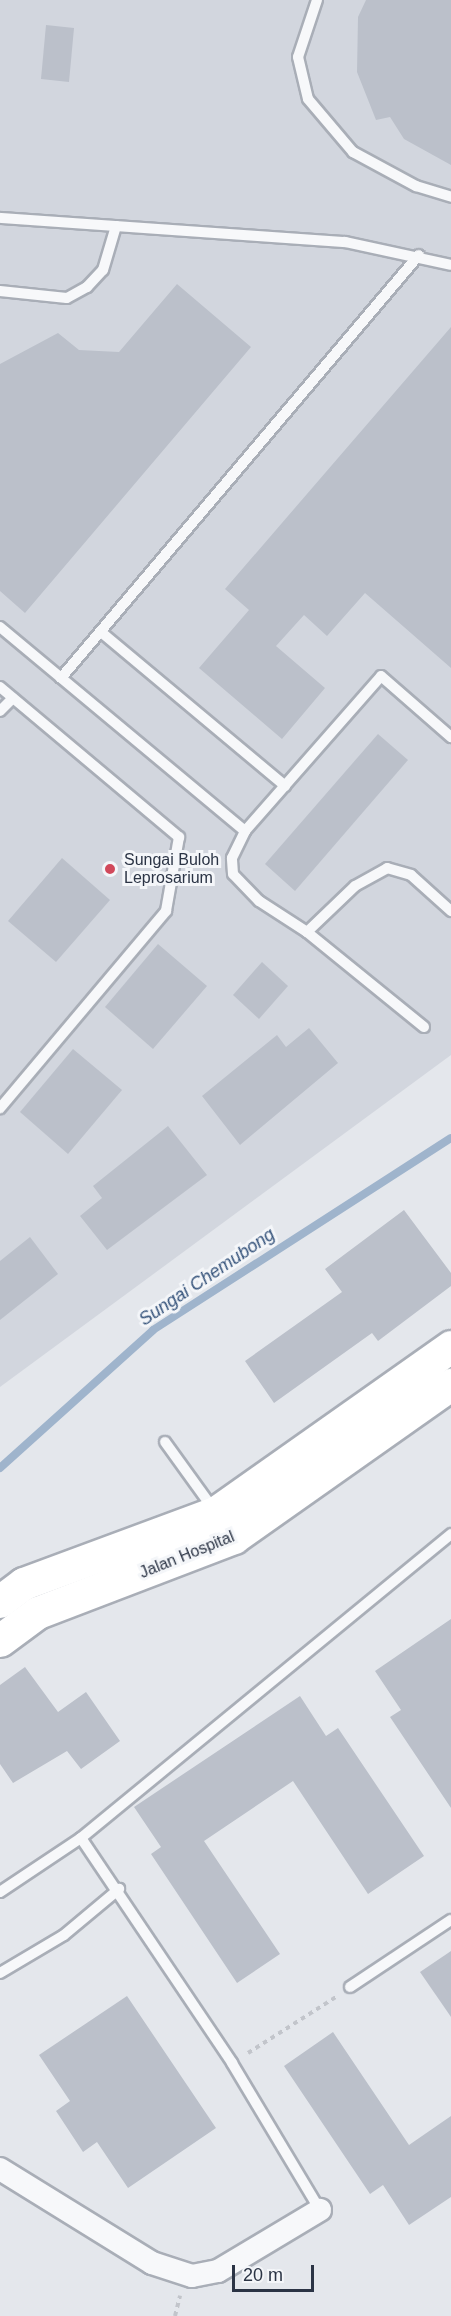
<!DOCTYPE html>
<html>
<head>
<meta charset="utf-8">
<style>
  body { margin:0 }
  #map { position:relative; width:451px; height:2316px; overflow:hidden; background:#e4e7ec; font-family:Helvetica,sans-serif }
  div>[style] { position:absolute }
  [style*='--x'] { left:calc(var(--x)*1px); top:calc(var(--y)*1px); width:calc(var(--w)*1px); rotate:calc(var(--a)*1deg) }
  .built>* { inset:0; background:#d2d6de }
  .stream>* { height:8px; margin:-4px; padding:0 4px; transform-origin:4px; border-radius:4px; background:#9fb4cc }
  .building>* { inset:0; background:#bbc0ca }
  .path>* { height:4px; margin-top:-2px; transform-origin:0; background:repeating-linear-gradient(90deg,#c2c5cb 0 4.5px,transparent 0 9px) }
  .roads { filter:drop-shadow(2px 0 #a9aeb7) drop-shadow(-2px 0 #a9aeb7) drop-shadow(0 2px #a9aeb7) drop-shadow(0 -2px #a9aeb7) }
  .service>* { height:10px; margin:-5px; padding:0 5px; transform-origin:5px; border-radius:5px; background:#f7f8fa }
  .minor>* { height:22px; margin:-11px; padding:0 11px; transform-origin:11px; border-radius:11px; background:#f7f8fa }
  .secondary>* { height:32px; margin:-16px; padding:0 16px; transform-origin:16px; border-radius:16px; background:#fff }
  .dots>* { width:16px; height:16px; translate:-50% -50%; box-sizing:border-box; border:3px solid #f4f6f9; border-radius:50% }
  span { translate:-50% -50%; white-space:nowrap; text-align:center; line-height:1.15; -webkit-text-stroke:6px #f4f6f9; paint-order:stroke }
  .poi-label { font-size:16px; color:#2b3445 }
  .left { translate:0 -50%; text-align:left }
  .street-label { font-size:16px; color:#2b3445 }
  .water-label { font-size:18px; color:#34527a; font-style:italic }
  .scale { position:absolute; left:232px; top:2265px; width:82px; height:27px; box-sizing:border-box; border:3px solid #2b3445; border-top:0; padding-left:8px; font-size:18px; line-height:21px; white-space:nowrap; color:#2b3445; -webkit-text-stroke:4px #f4f6f9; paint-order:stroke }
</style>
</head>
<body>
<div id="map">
  <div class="built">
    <div style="clip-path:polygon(0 0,451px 0,451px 1055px,0 1387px)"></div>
  </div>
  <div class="stream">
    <div style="--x:0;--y:1468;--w:206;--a:-42"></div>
    <div style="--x:153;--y:1330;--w:354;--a:-32.8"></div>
  </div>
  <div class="building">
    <div style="clip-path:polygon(366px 0,451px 0,451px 165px,404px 139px,390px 117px,376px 120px,357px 72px,358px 17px)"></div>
    <div style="clip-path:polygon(46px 25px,74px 28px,69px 82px,41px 79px)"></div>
    <div style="clip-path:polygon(177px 284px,251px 347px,25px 613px,0 591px,0 364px,58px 333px,79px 350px,119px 352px)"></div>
    <div style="clip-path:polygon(451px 327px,451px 668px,365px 593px,327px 636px,304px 615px,276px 646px,325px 688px,282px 739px,199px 668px,249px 610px,225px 589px)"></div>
    <div style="clip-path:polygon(378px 734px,408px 760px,295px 891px,265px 864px)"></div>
    <div style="clip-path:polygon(62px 858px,110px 900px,56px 962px,8px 921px)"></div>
    <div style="clip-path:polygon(158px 944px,207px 986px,153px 1049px,105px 1007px)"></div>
    <div style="clip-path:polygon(262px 962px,288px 986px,259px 1019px,233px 995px)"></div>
    <div style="clip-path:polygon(309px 1028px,338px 1063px,240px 1145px,202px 1096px,277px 1035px,286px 1047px)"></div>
    <div style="clip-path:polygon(73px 1049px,122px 1090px,68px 1154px,20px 1112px)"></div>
    <div style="clip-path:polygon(168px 1126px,207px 1175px,107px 1250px,80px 1216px,102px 1198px,93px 1186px)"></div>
    <div style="clip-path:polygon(404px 1210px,451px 1273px,451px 1286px,378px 1341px,372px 1333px,274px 1403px,245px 1361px,342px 1292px,325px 1269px)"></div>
    <div style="clip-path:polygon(30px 1237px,58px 1274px,0 1320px,0 1261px)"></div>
    <div style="clip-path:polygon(451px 1619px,451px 1808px,390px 1717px,401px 1710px,375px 1671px)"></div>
    <div style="clip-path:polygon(25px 1667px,58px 1712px,86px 1692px,120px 1741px,81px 1769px,67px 1751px,13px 1783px,0 1764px,0 1685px)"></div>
    <div style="clip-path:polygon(300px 1696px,326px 1736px,338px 1728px,424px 1856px,368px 1894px,293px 1781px,204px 1841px,280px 1954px,237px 1983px,151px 1854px,161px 1847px,134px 1807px)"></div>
    <div style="clip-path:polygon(451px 1951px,451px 2017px,420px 1972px)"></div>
    <div style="clip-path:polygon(127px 1996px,216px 2128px,128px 2188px,97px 2142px,83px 2152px,56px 2111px,70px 2101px,39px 2055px)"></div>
    <div style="clip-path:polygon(333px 2032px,409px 2145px,451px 2116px,451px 2197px,409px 2225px,383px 2185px,370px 2194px,284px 2066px)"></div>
  </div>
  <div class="path">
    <div style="--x:248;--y:2053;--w:104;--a:-32.5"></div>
    <div style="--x:175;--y:2316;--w:21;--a:-76"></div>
  </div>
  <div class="roads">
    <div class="service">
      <div style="--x:317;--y:0;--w:60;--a:108.4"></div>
      <div style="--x:298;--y:57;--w:43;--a:76.6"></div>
      <div style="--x:308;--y:99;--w:70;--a:49.7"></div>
      <div style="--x:353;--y:152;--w:72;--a:28.4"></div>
      <div style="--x:416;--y:186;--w:37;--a:17"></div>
      <div style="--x:0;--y:218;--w:346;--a:4"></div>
      <div style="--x:345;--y:242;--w:108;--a:12.2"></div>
      <div style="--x:0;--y:291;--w:67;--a:6"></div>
      <div style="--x:67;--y:298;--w:23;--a:-29"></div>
      <div style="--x:87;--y:287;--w:23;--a:-47"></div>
      <div style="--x:103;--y:270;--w:46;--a:-73.5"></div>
      <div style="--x:0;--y:627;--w:319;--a:39.8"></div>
      <div style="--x:101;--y:632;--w:240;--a:39.9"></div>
      <div style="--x:61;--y:678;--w:554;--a:-49.76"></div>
      <div style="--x:0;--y:687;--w:234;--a:40"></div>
      <div style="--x:179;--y:837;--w:75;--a:100"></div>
      <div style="--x:166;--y:911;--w:258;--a:130.1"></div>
      <div style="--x:0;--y:711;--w:18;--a:-45"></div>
      <div style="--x:307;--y:932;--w:66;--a:-43.8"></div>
      <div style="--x:355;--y:886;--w:37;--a:-29"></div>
      <div style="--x:387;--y:868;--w:25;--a:16"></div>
      <div style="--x:411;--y:875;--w:54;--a:42"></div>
      <div style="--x:424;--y:1027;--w:151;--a:-140.9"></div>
      <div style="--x:307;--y:932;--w:57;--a:-147.1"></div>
      <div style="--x:259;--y:901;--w:37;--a:-134"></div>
      <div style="--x:233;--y:874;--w:16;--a:-94"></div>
      <div style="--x:232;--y:858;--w:30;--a:-64"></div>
      <div style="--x:245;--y:831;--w:206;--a:-48.7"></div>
      <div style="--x:381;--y:676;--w:93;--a:41.1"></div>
      <div style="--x:165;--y:1442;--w:84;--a:54.2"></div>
      <div style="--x:81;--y:1838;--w:271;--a:56.1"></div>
      <div style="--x:232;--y:2063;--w:171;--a:59.1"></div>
      <div style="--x:0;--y:1892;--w:97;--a:-33.7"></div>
      <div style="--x:81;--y:1838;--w:479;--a:-39.4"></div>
      <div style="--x:0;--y:1973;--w:74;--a:-30.7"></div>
      <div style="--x:64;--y:1935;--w:72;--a:-39.9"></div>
      <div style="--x:350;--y:1987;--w:121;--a:-33.6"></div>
    </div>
    <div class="minor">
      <div style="--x:0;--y:2169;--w:179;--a:31.7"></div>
      <div style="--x:152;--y:2263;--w:42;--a:18"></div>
      <div style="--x:192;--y:2276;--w:26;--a:-11"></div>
      <div style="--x:218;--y:2271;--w:119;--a:-30.9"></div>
    </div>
    <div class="secondary">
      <div style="--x:0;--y:1602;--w:30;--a:-37"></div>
      <div style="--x:24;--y:1584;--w:205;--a:-20.3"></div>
      <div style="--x:216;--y:1513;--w:288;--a:-35.2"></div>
      <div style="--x:0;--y:1641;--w:47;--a:-36.4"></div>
      <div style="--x:38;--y:1613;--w:210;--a:-20.9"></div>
      <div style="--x:234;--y:1538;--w:266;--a:-35.2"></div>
    </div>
  </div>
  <div class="dots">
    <div style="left:110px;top:869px;background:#d1495b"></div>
  </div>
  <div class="poi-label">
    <span class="left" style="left:124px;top:869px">Sungai Buloh<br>Leprosarium</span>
  </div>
  <div class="street-label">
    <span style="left:187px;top:1555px;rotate:-22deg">Jalan Hospital</span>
  </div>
  <div class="water-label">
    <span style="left:207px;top:1277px;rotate:-34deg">Sungai Chemubong</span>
  </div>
  <div class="scale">20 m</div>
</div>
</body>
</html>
